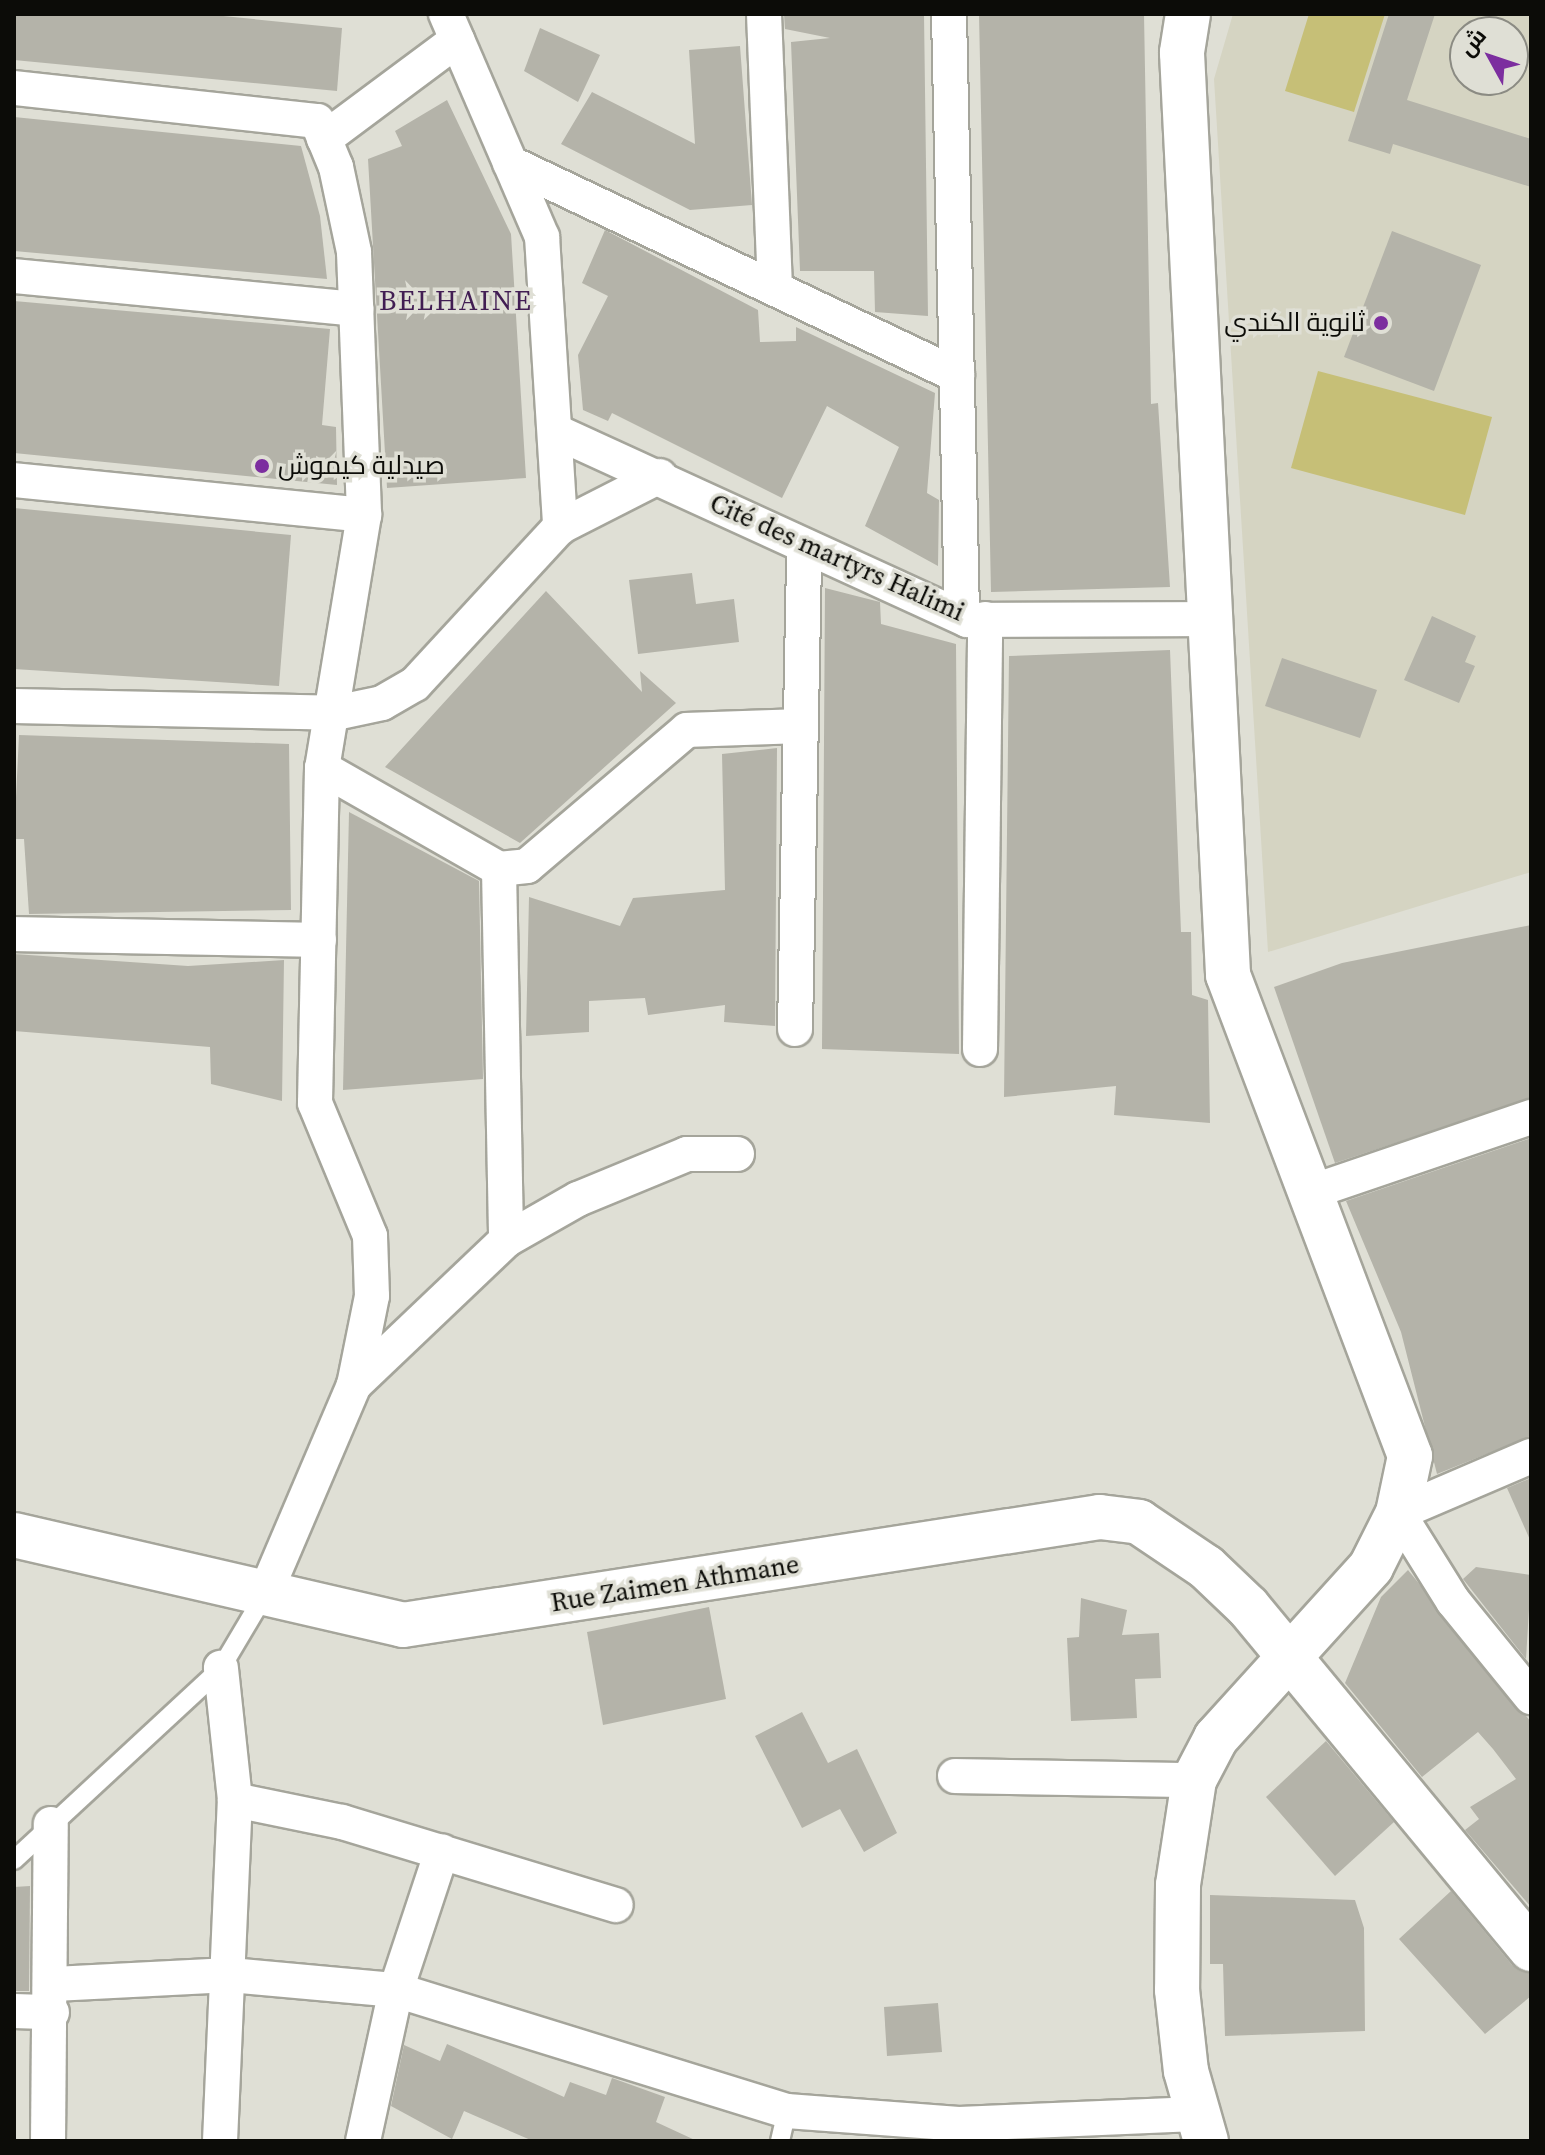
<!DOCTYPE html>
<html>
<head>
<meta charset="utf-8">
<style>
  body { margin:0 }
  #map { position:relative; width:1545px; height:2155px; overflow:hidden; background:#dfdfd5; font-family:"Source Serif 4",Cairo,serif }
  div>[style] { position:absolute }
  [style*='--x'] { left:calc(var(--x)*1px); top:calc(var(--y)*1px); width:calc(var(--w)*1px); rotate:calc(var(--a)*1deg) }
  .built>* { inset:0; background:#d5d4c2 }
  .green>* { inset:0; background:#c6bf77 }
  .building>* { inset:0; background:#b4b3a9 }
  .roads { filter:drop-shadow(2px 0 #a5a59b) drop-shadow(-2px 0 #a5a59b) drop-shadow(0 2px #a5a59b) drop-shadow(0 -2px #a5a59b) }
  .lane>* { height:18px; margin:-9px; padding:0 9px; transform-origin:9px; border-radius:9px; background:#fff }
  .street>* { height:34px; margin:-17px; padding:0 17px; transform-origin:17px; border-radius:17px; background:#fff }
  .secondary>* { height:44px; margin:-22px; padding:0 22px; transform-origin:22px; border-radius:22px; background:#fff }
  .dots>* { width:22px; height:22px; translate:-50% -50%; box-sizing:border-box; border:4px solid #dfdfd5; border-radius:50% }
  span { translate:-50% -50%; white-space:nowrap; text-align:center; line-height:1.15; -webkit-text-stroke:7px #dfdfd5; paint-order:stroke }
  .poi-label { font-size:26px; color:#0c0c08 }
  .right { translate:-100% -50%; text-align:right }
  .left { translate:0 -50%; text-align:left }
  .street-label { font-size:26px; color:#0c0c08 }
  .neighbourhood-label { font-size:28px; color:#411d53; letter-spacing:2px }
  .frame { position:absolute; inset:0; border:16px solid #0c0c08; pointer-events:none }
  .north { position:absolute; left:1449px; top:16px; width:80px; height:80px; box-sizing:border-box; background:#dfdfd5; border:2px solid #8b8b83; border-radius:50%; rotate:310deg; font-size:22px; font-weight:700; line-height:32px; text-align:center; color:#0c0c08 }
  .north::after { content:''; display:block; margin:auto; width:28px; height:36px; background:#7c2e9f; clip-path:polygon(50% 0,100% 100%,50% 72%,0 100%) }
</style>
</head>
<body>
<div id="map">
  <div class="built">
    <div style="clip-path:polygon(evenodd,1233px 14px,1531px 14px,1531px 872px,1268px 952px,1214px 79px,1233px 14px,1465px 32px,1513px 32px,1513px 80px,1465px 80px,1465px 32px)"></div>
  </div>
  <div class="green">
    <div style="clip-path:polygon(1309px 14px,1385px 14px,1354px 112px,1285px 91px)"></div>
    <div style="clip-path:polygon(1318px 371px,1492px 417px,1465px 515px,1291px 468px)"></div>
  </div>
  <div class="building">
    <div style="clip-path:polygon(14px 14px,203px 14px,342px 28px,337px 91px,14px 60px)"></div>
    <div style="clip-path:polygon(784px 14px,924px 14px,928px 316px,875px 312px,874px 271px,800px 271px,791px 42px,830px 38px,785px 29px)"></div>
    <div style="clip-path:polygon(979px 14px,1144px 14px,1151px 404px,1158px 403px,1170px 587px,991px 592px)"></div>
    <div style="clip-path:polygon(1389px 14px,1435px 14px,1407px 100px,1531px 139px,1531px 187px,1393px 144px,1390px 154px,1348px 141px)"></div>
    <div style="clip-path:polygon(540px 28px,600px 55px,578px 102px,524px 71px)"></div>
    <div style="clip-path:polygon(740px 46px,752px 205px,690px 210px,561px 144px,592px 92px,695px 144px,689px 50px)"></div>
    <div style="clip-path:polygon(447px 100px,511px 234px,526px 478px,387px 488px,368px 159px,402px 146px,395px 131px)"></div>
    <div style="clip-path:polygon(14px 117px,301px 146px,320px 216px,327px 279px,14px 251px)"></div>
    <div style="clip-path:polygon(605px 230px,758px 310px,760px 342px,796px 341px,796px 327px,935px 393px,927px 493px,939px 500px,938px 566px,865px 526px,899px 447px,827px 406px,782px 498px,612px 413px,608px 421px,583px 410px,578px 355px,608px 296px,582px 283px)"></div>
    <div style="clip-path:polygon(1392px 231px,1481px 265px,1434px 391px,1344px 357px)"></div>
    <div style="clip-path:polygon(14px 301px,330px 329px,322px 425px,336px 427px,337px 485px,14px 453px)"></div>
    <div style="clip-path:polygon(14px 508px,291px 535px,279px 686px,14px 669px)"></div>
    <div style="clip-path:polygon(692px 573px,696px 604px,734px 599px,739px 642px,638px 654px,629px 580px)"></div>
    <div style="clip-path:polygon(825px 588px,880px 602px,881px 624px,956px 644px,959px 1054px,822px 1049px)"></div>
    <div style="clip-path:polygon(546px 591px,642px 692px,640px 671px,676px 703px,520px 843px,385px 767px)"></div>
    <div style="clip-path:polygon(1432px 616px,1476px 636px,1465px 662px,1475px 666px,1459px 703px,1404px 680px)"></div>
    <div style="clip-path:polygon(1170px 650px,1181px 932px,1191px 932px,1192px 995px,1208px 1000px,1210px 1123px,1114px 1115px,1116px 1086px,1004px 1097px,1009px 656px)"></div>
    <div style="clip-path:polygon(1282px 658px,1377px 690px,1360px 738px,1265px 706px)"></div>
    <div style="clip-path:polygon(19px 735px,289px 744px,291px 910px,29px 914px,24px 839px,14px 839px)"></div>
    <div style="clip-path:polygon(777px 748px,775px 1026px,724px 1022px,725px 1005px,648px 1015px,645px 998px,589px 1001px,589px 1032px,526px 1036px,529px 897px,620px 926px,633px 898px,725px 890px,722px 754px)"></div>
    <div style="clip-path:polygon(349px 812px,479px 881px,483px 1079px,343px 1090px)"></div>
    <div style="clip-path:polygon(1531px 925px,1531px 1098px,1335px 1163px,1274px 987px,1342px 963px)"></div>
    <div style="clip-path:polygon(14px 954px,188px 966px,284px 960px,282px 1101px,211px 1084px,210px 1047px,14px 1031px)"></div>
    <div style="clip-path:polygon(1531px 1138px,1531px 1436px,1437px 1474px,1401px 1332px,1346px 1201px)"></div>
    <div style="clip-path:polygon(1531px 1478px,1531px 1542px,1507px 1488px)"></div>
    <div style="clip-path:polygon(1476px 1567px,1531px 1575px,1526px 1659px,1463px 1579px)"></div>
    <div style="clip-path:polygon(1408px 1570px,1531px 1722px,1531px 1907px,1465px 1830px,1479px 1819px,1470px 1807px,1516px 1779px,1493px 1749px,1478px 1732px,1422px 1777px,1345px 1683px,1381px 1597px)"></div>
    <div style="clip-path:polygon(1081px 1598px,1127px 1610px,1122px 1635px,1159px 1633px,1161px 1678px,1135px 1679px,1137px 1718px,1071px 1721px,1067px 1638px,1079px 1637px)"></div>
    <div style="clip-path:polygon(709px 1607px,726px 1699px,603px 1725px,587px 1632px)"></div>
    <div style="clip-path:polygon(802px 1712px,828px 1763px,857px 1749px,897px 1833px,864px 1852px,840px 1809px,802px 1828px,755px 1736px)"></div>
    <div style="clip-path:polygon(1326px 1741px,1394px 1822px,1335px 1876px,1266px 1797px)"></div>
    <div style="clip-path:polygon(30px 1886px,29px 1991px,14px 1991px,14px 1887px)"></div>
    <div style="clip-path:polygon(1451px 1891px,1512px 1965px,1531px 1974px,1531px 1996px,1485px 2034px,1399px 1939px)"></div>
    <div style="clip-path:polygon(1210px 1895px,1355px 1900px,1364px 1928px,1365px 2031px,1225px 2036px,1223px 1964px,1210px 1964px)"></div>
    <div style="clip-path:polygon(938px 2003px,942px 2052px,887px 2056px,884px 2007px)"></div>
    <div style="clip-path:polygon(447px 2044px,564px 2097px,570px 2082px,606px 2095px,612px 2078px,665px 2097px,656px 2122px,697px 2141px,533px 2141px,464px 2111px,452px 2139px,391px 2106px,404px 2045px,440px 2061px)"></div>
  </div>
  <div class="roads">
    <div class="lane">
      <div style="--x:14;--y:1860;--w:282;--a:-42.8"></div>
      <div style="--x:221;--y:1668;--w:86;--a:-59.3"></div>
      <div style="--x:780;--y:2141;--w:31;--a:-77"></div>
    </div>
    <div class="street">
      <div style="--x:446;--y:14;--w:243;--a:66.7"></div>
      <div style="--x:542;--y:237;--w:291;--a:86.4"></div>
      <div style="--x:764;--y:14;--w:272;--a:87.7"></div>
      <div style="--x:949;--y:14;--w:603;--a:88.76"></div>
      <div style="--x:14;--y:88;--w:305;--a:6.2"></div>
      <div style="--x:317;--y:121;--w:50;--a:67.6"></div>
      <div style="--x:336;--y:167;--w:87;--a:78"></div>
      <div style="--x:354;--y:252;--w:263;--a:87.8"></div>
      <div style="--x:364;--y:515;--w:256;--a:99.4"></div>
      <div style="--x:322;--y:768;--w:335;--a:91.2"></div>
      <div style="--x:315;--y:1103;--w:144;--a:67.5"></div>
      <div style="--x:370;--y:1236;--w:60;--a:88.1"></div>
      <div style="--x:372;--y:1296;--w:91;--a:101.4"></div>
      <div style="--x:354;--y:1385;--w:227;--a:113.1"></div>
      <div style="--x:324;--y:139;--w:166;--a:-36.7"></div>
      <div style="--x:510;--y:163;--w:495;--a:25.4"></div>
      <div style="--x:14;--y:276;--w:344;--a:5.5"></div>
      <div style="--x:559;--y:433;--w:449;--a:24.6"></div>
      <div style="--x:967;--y:620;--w:243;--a:-0.2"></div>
      <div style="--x:14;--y:480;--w:352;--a:5.7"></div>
      <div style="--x:14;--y:706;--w:321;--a:1.2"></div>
      <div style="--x:335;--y:713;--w:48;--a:-12"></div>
      <div style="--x:382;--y:703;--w:38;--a:-30"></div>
      <div style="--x:415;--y:684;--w:214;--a:-47.3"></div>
      <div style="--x:560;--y:527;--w:112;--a:-27"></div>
      <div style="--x:322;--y:768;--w:204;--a:29.7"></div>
      <div style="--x:499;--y:869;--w:28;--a:-6"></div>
      <div style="--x:527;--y:866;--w:210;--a:-40.4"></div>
      <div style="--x:687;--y:730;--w:113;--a:-2"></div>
      <div style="--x:499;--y:869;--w:371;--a:88.9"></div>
      <div style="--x:14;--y:934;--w:305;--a:1.1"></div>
      <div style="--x:795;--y:1029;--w:483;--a:-88.9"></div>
      <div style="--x:980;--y:1049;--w:430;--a:-89.3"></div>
      <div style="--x:1308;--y:1193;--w:236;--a:-18.8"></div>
      <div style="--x:354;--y:1385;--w:210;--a:-43.6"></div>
      <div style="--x:506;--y:1240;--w:83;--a:-29.7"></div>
      <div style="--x:578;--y:1199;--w:118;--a:-22.4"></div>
      <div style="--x:687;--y:1154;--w:50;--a:0"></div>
      <div style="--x:1531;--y:1456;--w:145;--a:156.8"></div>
      <div style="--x:1398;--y:1513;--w:104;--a:58"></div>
      <div style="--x:1453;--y:1601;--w:124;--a:50.9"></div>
      <div style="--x:955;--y:1776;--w:239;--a:1"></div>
      <div style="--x:235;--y:1800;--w:109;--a:11.6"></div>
      <div style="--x:342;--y:1822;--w:286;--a:16.9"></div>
      <div style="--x:54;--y:1984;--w:176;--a:-2.9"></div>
      <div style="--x:230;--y:1975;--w:167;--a:5.2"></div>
      <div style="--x:396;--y:1990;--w:409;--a:17.2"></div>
      <div style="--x:787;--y:2111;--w:172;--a:4.3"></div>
      <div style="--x:959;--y:2124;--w:237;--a:-2.4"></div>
      <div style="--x:14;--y:2011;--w:38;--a:2"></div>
      <div style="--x:48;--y:2141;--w:317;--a:-89.5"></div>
      <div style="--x:220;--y:2141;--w:341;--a:-87.5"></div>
      <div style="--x:235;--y:1800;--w:133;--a:-96.1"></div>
      <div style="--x:363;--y:2141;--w:155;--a:-77.7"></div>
      <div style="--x:396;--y:1990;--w:146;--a:-71.7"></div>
    </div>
    <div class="secondary">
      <div style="--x:1188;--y:14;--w:39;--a:99"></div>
      <div style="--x:1182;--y:53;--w:923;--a:87.14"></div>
      <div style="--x:1228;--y:975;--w:514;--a:69.27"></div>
      <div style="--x:1410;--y:1456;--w:58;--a:101.9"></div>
      <div style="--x:1398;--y:1513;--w:60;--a:116.6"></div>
      <div style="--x:1371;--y:1567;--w:231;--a:132.2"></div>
      <div style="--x:1216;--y:1738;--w:47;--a:117.6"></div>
      <div style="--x:1194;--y:1780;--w:106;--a:98.7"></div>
      <div style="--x:1178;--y:1885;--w:105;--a:90.5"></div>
      <div style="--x:1177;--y:1990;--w:81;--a:83.7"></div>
      <div style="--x:1186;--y:2071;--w:73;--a:74.1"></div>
      <div style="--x:14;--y:1535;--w:399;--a:13"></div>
      <div style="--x:403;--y:1625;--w:705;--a:-8.81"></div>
      <div style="--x:1100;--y:1517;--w:39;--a:7"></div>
      <div style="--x:1139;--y:1522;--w:81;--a:33.9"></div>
      <div style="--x:1206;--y:1567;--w:58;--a:43.6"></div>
      <div style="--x:1248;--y:1607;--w:444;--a:50.4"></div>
    </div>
  </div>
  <div class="dots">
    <div style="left:1381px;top:323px;background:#7c2e9f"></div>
    <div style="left:262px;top:466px;background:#7c2e9f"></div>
  </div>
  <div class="poi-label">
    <span class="right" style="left:1365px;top:323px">ثانوية الكندي</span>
    <span class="left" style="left:278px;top:466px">صيدلية كيموش</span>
  </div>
  <div class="street-label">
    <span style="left:837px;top:558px;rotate:24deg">Cité des martyrs Halimi</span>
    <span style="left:675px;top:1584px;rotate:-9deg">Rue Zaimen Athmane</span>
  </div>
  <div class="neighbourhood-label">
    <span style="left:456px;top:300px">BELHAINE</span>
  </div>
  <div class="frame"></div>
  <div class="north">ش</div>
</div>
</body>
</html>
